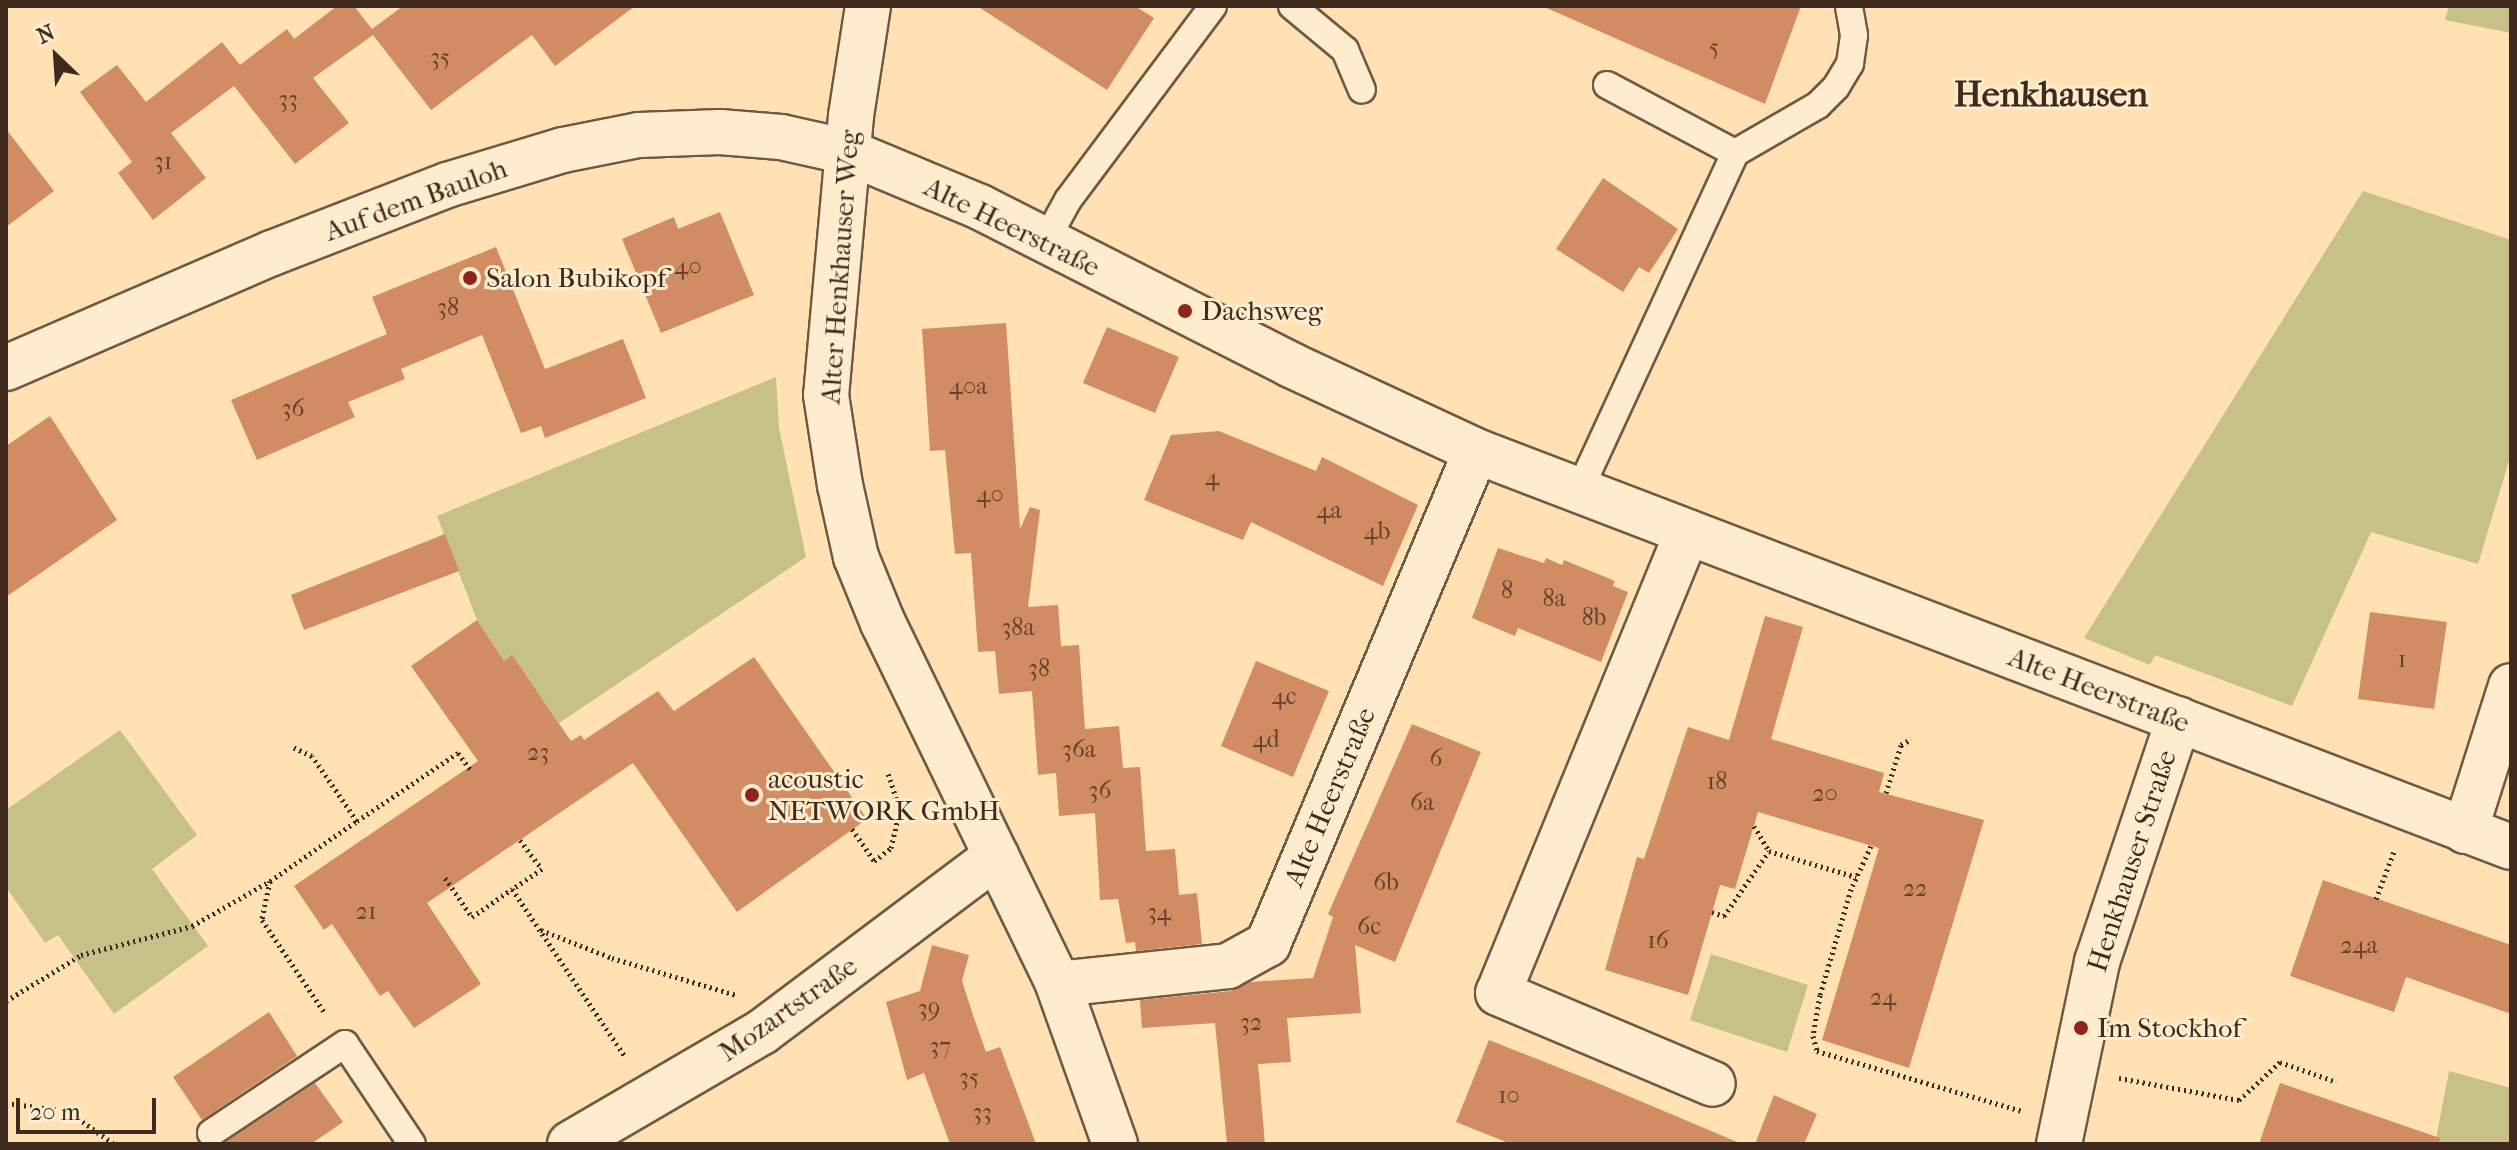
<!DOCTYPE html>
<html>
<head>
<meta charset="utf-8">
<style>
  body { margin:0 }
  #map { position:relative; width:2517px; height:1150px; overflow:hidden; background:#ffe1b4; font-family:"IM FELL French Canon",serif }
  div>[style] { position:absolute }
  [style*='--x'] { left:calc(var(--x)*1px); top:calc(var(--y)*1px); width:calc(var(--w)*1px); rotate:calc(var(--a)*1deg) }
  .green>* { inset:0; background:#c6c189 }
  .building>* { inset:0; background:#d18c63 }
  .path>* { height:5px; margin-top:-2.5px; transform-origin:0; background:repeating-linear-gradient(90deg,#402a1d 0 2px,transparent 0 6px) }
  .roads { filter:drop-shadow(2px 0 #705843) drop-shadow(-2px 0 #705843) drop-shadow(0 2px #705843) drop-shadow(0 -2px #705843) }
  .lane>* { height:26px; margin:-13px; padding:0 13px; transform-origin:13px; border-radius:13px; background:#ffecce }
  .street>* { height:44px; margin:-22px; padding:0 22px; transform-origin:22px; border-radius:22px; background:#ffecce }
  .dots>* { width:22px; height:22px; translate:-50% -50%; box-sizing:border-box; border:4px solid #ffecce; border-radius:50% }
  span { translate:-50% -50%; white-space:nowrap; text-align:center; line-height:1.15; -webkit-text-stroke:6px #ffecce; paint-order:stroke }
  .number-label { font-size:24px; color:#64422e }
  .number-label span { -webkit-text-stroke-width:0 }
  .street-label { font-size:28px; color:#402a1d }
  .poi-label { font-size:28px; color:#402a1d }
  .left { translate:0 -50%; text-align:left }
  .district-label { font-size:36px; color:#402a1d; font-weight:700 }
  .frame { position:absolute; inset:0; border:8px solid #402a1d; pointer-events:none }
  .north { position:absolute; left:16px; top:16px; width:80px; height:80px; -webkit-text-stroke:6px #ffecce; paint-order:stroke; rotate:335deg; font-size:22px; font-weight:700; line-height:32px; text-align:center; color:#402a1d }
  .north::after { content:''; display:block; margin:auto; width:28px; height:36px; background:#402a1d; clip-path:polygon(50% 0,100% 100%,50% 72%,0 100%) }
  .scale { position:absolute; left:16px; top:1098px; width:140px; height:36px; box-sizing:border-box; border:4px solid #402a1d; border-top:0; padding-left:10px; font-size:24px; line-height:28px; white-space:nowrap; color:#402a1d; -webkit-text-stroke:6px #ffecce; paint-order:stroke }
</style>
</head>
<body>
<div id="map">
  <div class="green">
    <div style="clip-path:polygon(2449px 6px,2511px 6px,2511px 33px,2445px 20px)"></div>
    <div style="clip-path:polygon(2363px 191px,2511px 240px,2511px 454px,2478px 564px,2371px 532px,2292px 706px,2155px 655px,2150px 665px,2084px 638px)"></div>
    <div style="clip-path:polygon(776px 377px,779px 428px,806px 557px,559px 723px,512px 656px,504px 661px,477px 620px,437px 516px)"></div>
    <div style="clip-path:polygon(120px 730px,197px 835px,152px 869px,208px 946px,114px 1014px,58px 935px,45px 943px,6px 887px,6px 810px)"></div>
    <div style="clip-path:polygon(1711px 954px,1808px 985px,1787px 1052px,1690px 1020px)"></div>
    <div style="clip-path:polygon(2449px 1071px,2511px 1088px,2511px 1144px,2435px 1144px)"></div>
  </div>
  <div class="building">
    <div style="clip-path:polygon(337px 6px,354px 6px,372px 29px,403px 6px,635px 6px,555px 66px,532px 35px,431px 110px,373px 35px,313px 78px,349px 123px,295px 164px,234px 86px,171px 133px,206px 178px,153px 220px,118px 173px,132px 162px,80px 92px,117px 65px,146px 102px,222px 42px,240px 65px,287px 29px,294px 39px)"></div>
    <div style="clip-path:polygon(977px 6px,1135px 6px,1154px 18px,1107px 90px)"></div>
    <div style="clip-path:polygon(1542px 6px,1801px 6px,1765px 104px)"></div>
    <div style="clip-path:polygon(6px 129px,54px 191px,6px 227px)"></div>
    <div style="clip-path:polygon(1603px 178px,1678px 229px,1649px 273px,1639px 267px,1623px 292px,1556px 249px)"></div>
    <div style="clip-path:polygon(720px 212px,754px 295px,661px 333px,622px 239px,674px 217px,678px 229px)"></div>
    <div style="clip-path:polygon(496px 247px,545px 369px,623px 339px,646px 398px,545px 438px,541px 426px,521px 433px,482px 335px,401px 369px,405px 379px,348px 402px,355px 417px,257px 460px,231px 400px,387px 334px,372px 297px)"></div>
    <div style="clip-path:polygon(1006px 323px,1020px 529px,1030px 507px,1040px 510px,1028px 607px,1058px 605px,1061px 646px,1079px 645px,1085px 729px,1119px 726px,1123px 768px,1140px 767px,1146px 851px,1175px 849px,1179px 895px,1197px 893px,1202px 944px,1136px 951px,1135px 942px,1126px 943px,1118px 899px,1100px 900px,1095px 813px,1059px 816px,1056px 773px,1038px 775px,1032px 691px,999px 694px,995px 651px,978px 652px,971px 553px,955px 554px,945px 450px,930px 451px,922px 329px)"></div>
    <div style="clip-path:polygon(1107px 327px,1179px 357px,1155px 413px,1083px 383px)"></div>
    <div style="clip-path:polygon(50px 416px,117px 520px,6px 597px,6px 446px)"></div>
    <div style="clip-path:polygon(1219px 431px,1316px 471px,1322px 457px,1418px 505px,1383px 586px,1251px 522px,1243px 540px,1144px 500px,1171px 435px)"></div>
    <div style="clip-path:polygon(445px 534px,459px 571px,304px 630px,291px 595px)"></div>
    <div style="clip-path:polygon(1498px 548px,1544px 563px,1546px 558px,1562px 565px,1564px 560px,1615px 581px,1613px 586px,1628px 592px,1601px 662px,1518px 628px,1515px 636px,1472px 618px)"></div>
    <div style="clip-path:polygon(2370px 612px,2447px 622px,2434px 709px,2358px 699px)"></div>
    <div style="clip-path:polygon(1765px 616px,1803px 627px,1771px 739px,1884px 773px,1879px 792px,1984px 820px,1909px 1068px,1822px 1040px,1879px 848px,1758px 812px,1735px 889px,1720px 885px,1688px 995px,1605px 970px,1637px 857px,1644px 859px,1688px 727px,1729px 740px)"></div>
    <div style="clip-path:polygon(477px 620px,504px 661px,512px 655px,571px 741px,581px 735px,584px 740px,658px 691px,674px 711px,754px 657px,867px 819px,737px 912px,633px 763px,427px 903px,481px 984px,414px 1028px,388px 991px,380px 996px,332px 924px,324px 930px,294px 886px,478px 761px,411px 666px)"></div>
    <div style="clip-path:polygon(1256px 661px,1329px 691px,1293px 777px,1221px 746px)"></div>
    <div style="clip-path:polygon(1412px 724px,1481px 752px,1395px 962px,1355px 945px,1361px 1013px,1287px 1018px,1291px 1062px,1258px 1064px,1265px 1144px,1227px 1144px,1215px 1023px,1142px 1028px,1140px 1000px,1231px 991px,1250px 982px,1313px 978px,1333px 917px,1328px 914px)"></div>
    <div style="clip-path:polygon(2323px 880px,2511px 945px,2511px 1014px,2406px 977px,2394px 1012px,2290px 976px)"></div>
    <div style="clip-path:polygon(932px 945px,969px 955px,962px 981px,973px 1015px,986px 1052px,1000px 1047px,1036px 1144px,950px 1144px,924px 1073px,907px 1080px,886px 1002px,920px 991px)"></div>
    <div style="clip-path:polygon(269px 1012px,297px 1056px,202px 1120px,173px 1077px)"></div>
    <div style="clip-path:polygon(1489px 1040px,1595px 1082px,1742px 1144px,1511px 1144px,1456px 1122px)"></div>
    <div style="clip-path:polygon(315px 1083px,343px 1122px,311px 1144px,223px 1144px)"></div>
    <div style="clip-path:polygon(2280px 1083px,2440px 1138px,2439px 1144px,2259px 1144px)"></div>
    <div style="clip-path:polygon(1774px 1095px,1817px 1114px,1804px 1144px,1755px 1144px)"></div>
  </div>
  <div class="path">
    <div style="--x:1886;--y:793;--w:50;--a:-72.6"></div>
    <div style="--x:1901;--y:745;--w:12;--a:-31"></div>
    <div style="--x:357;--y:821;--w:122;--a:-34"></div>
    <div style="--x:458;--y:753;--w:20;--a:53"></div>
    <div style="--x:1754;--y:826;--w:29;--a:59"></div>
    <div style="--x:1769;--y:851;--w:91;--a:16.6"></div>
    <div style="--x:852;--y:829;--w:39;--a:55"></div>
    <div style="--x:874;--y:861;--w:21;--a:-37"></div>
    <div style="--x:891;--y:848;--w:39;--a:-77"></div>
    <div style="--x:900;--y:810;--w:38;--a:-108"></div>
    <div style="--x:520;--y:840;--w:36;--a:53"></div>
    <div style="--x:542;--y:869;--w:36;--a:146"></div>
    <div style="--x:512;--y:889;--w:204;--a:56"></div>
    <div style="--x:1871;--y:846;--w:47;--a:114.9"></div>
    <div style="--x:1851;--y:889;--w:110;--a:106.3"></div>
    <div style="--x:1820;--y:995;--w:42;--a:99.7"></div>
    <div style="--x:1813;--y:1036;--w:16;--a:75"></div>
    <div style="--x:1817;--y:1051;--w:214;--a:16.3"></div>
    <div style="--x:445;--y:878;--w:47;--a:55.3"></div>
    <div style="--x:472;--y:917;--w:49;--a:-35"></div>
    <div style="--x:270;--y:881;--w:40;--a:102"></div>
    <div style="--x:262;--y:920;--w:112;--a:55.9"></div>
    <div style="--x:2376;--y:899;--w:51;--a:-69.4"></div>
    <div style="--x:1712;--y:912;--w:13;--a:18"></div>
    <div style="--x:1724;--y:916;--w:79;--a:-55.3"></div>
    <div style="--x:541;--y:930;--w:76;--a:21.5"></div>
    <div style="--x:612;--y:958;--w:129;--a:16.6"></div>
    <div style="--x:6;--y:1001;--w:88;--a:-31.5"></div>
    <div style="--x:81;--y:955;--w:115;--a:-14.6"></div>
    <div style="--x:192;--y:926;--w:90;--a:-30"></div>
    <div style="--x:270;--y:881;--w:106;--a:-34.6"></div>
    <div style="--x:357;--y:821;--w:79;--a:-124.7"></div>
    <div style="--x:312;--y:756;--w:21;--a:-155"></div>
    <div style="--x:2119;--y:1078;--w:122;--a:10.4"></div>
    <div style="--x:2239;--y:1100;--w:56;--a:-42.8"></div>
    <div style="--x:2280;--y:1062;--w:60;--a:19.3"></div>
    <div style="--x:6;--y:1103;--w:63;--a:7.4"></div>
    <div style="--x:68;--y:1111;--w:57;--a:35.7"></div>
  </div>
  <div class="roads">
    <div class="lane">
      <div style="--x:1292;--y:6;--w:69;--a:39.7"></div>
      <div style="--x:1345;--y:50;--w:43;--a:67"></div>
      <div style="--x:1607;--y:85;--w:145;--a:28"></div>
      <div style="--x:1046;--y:240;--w:46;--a:-61.2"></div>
      <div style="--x:1068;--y:200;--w:242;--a:-53.2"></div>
      <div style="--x:1579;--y:491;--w:372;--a:-65.2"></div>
      <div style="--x:1735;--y:153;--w:96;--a:-30"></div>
      <div style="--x:1818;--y:105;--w:25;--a:-45"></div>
      <div style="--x:1836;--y:87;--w:27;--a:-59"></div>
      <div style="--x:1850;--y:64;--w:29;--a:-82"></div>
      <div style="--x:1854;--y:35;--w:29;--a:-100"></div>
      <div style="--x:211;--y:1133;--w:161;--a:-33.6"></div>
      <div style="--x:345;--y:1044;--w:120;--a:56.2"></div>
    </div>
    <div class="street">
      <div style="--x:868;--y:6;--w:111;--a:98.8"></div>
      <div style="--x:851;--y:116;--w:280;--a:95.1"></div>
      <div style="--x:826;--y:395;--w:91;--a:81.2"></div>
      <div style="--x:840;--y:485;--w:74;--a:77.5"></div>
      <div style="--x:856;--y:557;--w:71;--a:67.8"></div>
      <div style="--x:883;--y:623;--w:401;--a:64.1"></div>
      <div style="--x:1058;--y:984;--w:170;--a:70.4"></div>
      <div style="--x:6;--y:368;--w:290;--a:-23.4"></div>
      <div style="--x:272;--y:253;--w:188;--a:-21.2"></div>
      <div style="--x:447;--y:185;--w:121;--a:-16.8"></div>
      <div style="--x:563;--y:150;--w:77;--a:-11.2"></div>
      <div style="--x:639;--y:135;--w:81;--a:-2.1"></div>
      <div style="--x:720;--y:132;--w:61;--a:4.7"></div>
      <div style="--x:781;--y:137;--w:69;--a:12.6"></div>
      <div style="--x:848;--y:152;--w:143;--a:22.6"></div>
      <div style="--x:980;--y:207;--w:349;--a:26.9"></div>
      <div style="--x:1291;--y:365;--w:204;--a:24.9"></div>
      <div style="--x:1476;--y:451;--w:1108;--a:20.94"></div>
      <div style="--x:1687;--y:533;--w:497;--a:112.3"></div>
      <div style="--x:1498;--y:993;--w:233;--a:22.9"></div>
      <div style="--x:2465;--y:831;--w:152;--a:-72.4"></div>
      <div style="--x:1058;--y:984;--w:171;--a:-6"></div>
      <div style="--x:1228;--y:966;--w:46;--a:-28.8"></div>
      <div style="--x:1268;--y:944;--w:535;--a:-67.12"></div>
      <div style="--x:570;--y:1144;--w:222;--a:-30.3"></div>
      <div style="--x:762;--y:1032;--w:293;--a:-36.9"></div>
      <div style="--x:2059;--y:1144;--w:186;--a:-78.2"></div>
      <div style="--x:2097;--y:962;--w:256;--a:-71.4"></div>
    </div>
  </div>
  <div class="dots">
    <div style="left:470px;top:278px;background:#8f2418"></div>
    <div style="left:1185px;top:311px;background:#8f2418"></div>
    <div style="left:752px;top:795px;background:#8f2418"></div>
    <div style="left:2081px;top:1028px;background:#8f2418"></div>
  </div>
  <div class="number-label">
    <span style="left:1714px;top:48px">5</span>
    <span style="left:440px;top:58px">35</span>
    <span style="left:288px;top:100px">33</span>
    <span style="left:163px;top:162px">31</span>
    <span style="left:688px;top:267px">40</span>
    <span style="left:448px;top:308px">38</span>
    <span style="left:968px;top:387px">40a</span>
    <span style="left:293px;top:409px">36</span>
    <span style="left:1212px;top:478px">4</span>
    <span style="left:990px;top:495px">40</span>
    <span style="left:1329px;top:511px">4a</span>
    <span style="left:1377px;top:532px">4b</span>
    <span style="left:1507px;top:591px">8</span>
    <span style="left:1554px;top:599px">8a</span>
    <span style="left:1594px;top:618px">8b</span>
    <span style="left:1018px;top:628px">38a</span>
    <span style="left:2402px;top:660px">1</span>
    <span style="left:1039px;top:669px">38</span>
    <span style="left:1284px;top:697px">4c</span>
    <span style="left:1266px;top:740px">4d</span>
    <span style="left:1079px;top:750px">36a</span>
    <span style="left:538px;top:753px">23</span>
    <span style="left:1436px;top:759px">6</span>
    <span style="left:1717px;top:782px">18</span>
    <span style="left:1100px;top:791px">36</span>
    <span style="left:1825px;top:794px">20</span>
    <span style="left:1422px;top:803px">6a</span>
    <span style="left:1386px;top:883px">6b</span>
    <span style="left:1915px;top:889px">22</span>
    <span style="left:366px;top:912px">21</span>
    <span style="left:1159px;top:913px">34</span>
    <span style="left:1369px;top:927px">6c</span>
    <span style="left:1658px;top:941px">16</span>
    <span style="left:2359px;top:946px">24a</span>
    <span style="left:1883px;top:998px">24</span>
    <span style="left:929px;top:1009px">39</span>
    <span style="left:1251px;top:1023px">32</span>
    <span style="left:940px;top:1047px">37</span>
    <span style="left:969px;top:1078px">35</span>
    <span style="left:1509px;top:1096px">10</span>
    <span style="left:982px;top:1113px">33</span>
  </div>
  <div class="street-label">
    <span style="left:416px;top:200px;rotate:-20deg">Auf dem Bauloh</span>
    <span style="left:1012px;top:227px;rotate:26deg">Alte Heerstraße</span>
    <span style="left:840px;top:267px;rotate:-86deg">Alter Henkhauser Weg</span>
    <span style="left:2099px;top:690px;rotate:21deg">Alte Heerstraße</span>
    <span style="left:1330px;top:797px;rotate:-67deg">Alte Heerstraße</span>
    <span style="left:2132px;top:861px;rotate:-72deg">Henkhauser Straße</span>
    <span style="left:788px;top:1009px;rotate:-35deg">Mozartstraße</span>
  </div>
  <div class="poi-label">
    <span class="left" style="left:486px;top:278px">Salon Bubikopf</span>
    <span class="left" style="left:1201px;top:311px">Dachsweg</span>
    <span class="left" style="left:768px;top:795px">acoustic<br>NETWORK GmbH</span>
    <span class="left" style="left:2097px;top:1028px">Im Stockhof</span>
  </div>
  <div class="district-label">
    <span style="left:2051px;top:95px">Henkhausen</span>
  </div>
  <div class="frame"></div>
  <div class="north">N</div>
  <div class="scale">20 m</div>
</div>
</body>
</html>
